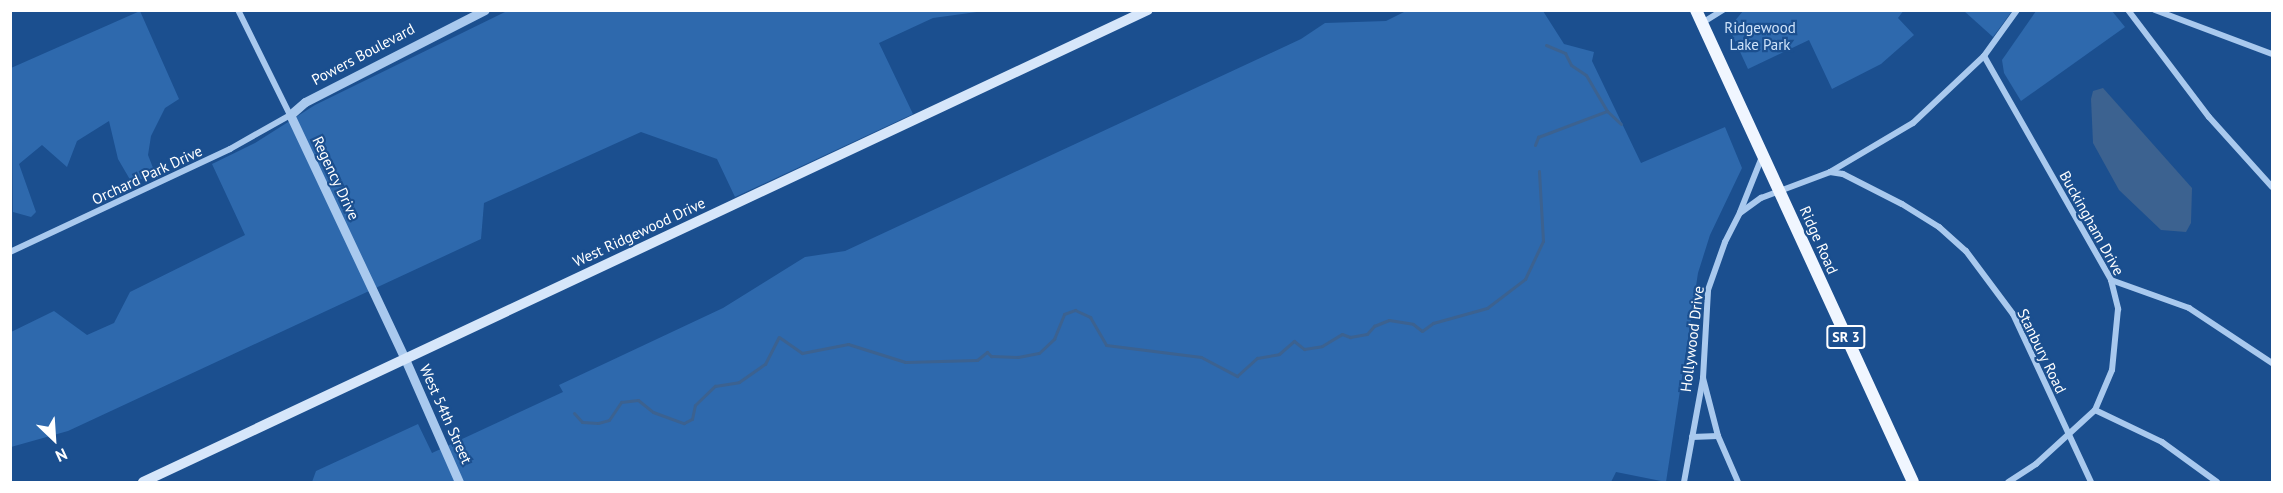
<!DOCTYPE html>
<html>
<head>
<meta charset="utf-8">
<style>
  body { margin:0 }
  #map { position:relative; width:2283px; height:493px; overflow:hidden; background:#1b4f8f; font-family:"PT Sans",sans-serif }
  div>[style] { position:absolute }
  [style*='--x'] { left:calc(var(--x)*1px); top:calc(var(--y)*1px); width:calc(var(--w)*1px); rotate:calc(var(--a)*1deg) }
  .green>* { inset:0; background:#2e69ad }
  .water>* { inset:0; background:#3c6290 }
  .stream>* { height:3px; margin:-1.5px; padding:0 1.5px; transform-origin:1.5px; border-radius:1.5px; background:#3c6290 }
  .minor>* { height:6px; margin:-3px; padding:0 3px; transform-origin:3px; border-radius:3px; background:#a9c9ee }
  .tertiary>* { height:9px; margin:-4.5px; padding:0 4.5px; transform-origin:4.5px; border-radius:4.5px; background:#a9c9ee }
  .secondary>* { height:10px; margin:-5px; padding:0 5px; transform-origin:5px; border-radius:5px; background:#d6e6fa }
  .primary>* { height:12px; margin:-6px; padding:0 6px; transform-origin:6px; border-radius:6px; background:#f0f6ff }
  span { translate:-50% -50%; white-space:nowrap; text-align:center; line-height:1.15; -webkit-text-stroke:4.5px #1b4f8f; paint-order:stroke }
  .shield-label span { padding:2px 4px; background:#1b4f8f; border:2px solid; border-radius:4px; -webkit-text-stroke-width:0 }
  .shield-label { font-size:14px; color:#fff; font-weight:700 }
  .park-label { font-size:15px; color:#cfe3fa }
  .street-label { font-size:15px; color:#fff }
  .frame { position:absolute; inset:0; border:12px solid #fff; pointer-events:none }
  .north { position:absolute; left:24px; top:409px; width:60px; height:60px; -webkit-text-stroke:4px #1b4f8f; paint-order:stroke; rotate:155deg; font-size:16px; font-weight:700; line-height:24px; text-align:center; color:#fff }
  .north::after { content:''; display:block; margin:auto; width:21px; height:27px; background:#fff; clip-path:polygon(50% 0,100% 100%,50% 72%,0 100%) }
</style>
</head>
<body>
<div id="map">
  <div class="green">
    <div style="clip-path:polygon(1904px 10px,1898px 18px,1914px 35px,1881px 64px,1832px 89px,1809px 40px,1748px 69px,1729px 28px,1743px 11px)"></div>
    <div style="clip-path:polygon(140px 11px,179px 99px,165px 108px,151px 136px,148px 155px,155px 173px,132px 183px,118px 159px,109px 121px,77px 141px,67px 167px,42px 145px,19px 164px,36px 212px,31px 217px,13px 212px,11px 68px)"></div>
    <div style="clip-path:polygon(507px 11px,984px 11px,933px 18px,879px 43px,913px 114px,735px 197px,717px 159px,641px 132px,484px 203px,481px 239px,68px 431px,11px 447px,11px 332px,54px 311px,87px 335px,114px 323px,130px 292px,245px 235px,212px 164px,255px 143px,315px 105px)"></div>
    <div style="clip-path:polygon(1406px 11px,1543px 11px,1564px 44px,1594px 52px,1592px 61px,1641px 163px,1725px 127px,1742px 168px,1710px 235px,1698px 273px,1666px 482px,1616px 472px,1611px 482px,312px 482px,316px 471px,418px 424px,432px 453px,563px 392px,559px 385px,723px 308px,805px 257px,845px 251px,1301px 39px,1325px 23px,1386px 21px)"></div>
    <div style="clip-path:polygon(1964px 11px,2012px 11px,1993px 37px)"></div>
    <div style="clip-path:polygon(2036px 11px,2112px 11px,2125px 27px,2021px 101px,2004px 73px,2002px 60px)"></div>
  </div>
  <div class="water">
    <div style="clip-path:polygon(2103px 88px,2192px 188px,2191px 223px,2186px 232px,2161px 230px,2119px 190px,2093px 143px,2091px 99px,2093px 91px)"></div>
  </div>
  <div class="stream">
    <div style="--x:1546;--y:45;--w:21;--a:23"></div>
    <div style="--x:1565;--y:53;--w:13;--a:63"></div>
    <div style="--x:1571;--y:65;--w:18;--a:34"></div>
    <div style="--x:1586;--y:75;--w:42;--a:59.7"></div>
    <div style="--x:1535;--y:145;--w:9;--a:-69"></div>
    <div style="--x:1538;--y:137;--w:74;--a:-20.6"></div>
    <div style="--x:1607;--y:111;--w:19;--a:43"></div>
    <div style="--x:574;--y:413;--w:12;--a:48"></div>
    <div style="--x:582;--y:422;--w:16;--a:4"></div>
    <div style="--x:598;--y:423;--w:11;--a:-15"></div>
    <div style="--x:609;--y:420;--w:22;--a:-56"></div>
    <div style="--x:621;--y:402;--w:17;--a:-7"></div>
    <div style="--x:638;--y:400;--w:19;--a:39"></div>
    <div style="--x:653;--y:412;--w:33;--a:20"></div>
    <div style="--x:684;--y:423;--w:9;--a:-27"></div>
    <div style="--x:692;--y:419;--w:14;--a:-78"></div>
    <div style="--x:695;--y:405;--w:28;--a:-44"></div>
    <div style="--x:715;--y:386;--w:24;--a:-9"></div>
    <div style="--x:739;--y:382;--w:32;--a:-35"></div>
    <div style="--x:765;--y:364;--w:30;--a:-63"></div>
    <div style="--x:779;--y:337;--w:28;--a:35"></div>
    <div style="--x:802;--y:353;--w:47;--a:-11.1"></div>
    <div style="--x:848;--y:344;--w:60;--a:17.5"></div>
    <div style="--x:905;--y:362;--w:72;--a:-1.6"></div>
    <div style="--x:977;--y:360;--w:13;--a:-39"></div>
    <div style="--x:987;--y:352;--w:6;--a:45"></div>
    <div style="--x:991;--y:356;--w:27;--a:2"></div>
    <div style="--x:1018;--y:357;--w:21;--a:-11"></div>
    <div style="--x:1039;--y:353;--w:21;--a:-43"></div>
    <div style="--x:1054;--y:339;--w:27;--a:-68"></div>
    <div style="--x:1064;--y:314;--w:12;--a:-20"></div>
    <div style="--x:1075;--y:310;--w:17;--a:25"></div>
    <div style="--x:1090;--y:317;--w:32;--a:60"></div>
    <div style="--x:1106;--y:345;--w:96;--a:7.2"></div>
    <div style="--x:1201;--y:357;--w:41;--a:27.8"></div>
    <div style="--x:1237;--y:376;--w:27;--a:-42"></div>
    <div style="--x:1257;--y:358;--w:22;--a:-10"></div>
    <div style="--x:1279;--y:354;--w:20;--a:-41"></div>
    <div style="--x:1294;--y:341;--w:13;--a:39"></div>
    <div style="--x:1304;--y:349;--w:18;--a:-9"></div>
    <div style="--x:1322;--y:346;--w:23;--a:-31"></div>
    <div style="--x:1342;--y:334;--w:9;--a:21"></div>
    <div style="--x:1350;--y:337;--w:17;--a:-10"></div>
    <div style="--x:1367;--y:334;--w:11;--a:-49"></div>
    <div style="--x:1374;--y:326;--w:16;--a:-22"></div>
    <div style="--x:1389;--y:320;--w:24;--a:9"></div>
    <div style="--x:1413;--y:324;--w:11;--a:38"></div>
    <div style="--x:1422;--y:331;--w:14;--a:-36"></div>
    <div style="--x:1433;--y:323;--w:56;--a:-15.5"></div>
    <div style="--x:1487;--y:308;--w:48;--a:-37.3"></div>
    <div style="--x:1525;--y:279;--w:42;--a:-64.7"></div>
    <div style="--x:1543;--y:241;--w:70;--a:-93.3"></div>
  </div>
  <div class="minor">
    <div style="--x:2128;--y:10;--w:134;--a:52.9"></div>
    <div style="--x:2209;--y:117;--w:94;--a:48"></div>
    <div style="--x:2155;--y:10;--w:125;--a:20.6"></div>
    <div style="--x:1702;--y:23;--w:25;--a:-32"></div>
    <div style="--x:1984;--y:56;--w:257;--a:60.4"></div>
    <div style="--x:2111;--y:280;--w:30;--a:76"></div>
    <div style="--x:2118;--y:309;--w:61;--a:95.6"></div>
    <div style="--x:2112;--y:370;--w:43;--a:113"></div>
    <div style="--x:2095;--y:410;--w:80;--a:137.5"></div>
    <div style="--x:2036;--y:464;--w:33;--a:147"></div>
    <div style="--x:1830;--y:172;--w:13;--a:9"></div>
    <div style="--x:1843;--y:174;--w:66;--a:27"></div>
    <div style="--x:1902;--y:204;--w:44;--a:31.9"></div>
    <div style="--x:1939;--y:227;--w:36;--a:42"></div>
    <div style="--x:1966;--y:251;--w:79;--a:53.3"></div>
    <div style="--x:2013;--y:314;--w:185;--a:65.1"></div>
    <div style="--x:1740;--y:212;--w:59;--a:-68.2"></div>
    <div style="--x:10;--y:252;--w:243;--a:-25.1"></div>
    <div style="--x:230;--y:149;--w:69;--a:-29.5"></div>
    <div style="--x:290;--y:115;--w:117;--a:-116.3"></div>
    <div style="--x:2111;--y:280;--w:83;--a:19.7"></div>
    <div style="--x:2189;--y:308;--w:100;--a:33.5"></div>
    <div style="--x:1703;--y:378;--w:60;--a:75.5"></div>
    <div style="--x:1718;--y:436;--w:50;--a:66.5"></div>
    <div style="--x:2095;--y:410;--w:74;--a:25.5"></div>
    <div style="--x:2162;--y:442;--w:68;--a:36"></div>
    <div style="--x:1692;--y:437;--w:26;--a:-2"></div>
    <div style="--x:1684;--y:482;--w:106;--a:-79.6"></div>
    <div style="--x:1703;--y:378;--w:88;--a:-86.7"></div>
    <div style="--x:1708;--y:290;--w:51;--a:-70.5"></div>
    <div style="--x:1725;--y:242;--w:33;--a:-63"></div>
    <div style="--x:1740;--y:213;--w:26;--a:-36"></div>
    <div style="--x:1761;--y:198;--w:74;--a:-20.6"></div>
    <div style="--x:1830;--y:172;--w:96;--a:-30.6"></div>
    <div style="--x:1913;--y:123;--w:98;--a:-43.3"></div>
    <div style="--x:1984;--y:56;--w:57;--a:-54.3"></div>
  </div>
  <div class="tertiary">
    <div style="--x:459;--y:482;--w:134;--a:-113.7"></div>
    <div style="--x:405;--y:359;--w:270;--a:-115.2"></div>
    <div style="--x:290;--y:115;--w:20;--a:-41"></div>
    <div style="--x:305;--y:102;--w:202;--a:-27.1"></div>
  </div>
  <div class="secondary">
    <div style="--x:143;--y:482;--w:1110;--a:-25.16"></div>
  </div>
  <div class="primary">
    <div style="--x:1696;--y:10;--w:519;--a:65.31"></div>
  </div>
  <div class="shield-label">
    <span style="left:1846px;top:337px">SR 3</span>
  </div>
  <div class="park-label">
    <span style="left:1760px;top:36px">Ridgewood<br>Lake Park</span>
  </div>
  <div class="street-label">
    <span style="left:363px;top:54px;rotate:-28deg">Powers Boulevard</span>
    <span style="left:147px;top:175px;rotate:-25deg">Orchard Park Drive</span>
    <span style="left:336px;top:178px;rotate:65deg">Regency Drive</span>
    <span style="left:2092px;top:223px;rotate:61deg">Buckingham Drive</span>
    <span style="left:639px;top:232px;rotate:-25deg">West Ridgewood Drive</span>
    <span style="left:1819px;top:240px;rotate:66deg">Ridge Road</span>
    <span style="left:1692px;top:339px;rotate:-83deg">Hollywood Drive</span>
    <span style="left:2042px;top:351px;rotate:64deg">Stanbury Road</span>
    <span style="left:446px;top:414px;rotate:66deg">West 54th Street</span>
  </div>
  <div class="frame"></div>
  <div class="north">N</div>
</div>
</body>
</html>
